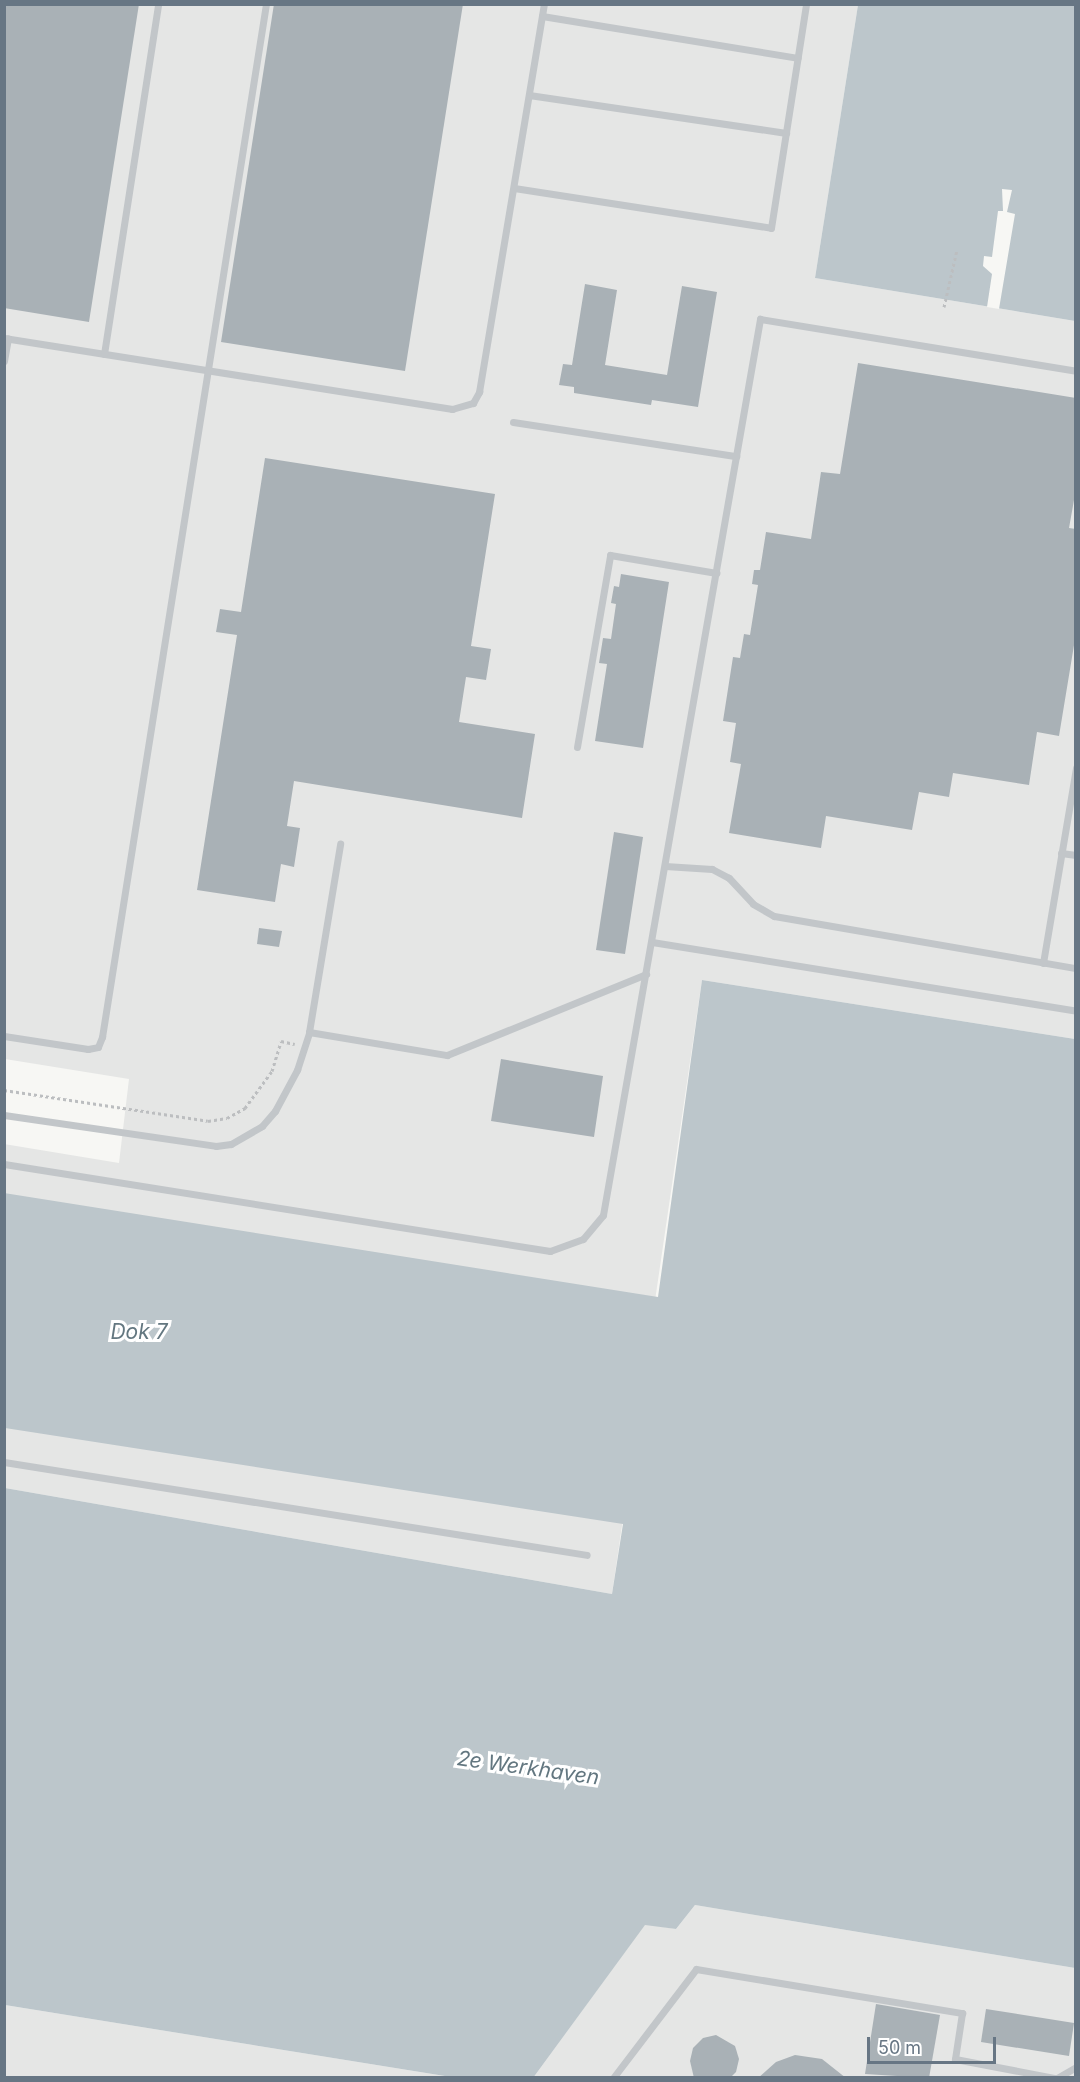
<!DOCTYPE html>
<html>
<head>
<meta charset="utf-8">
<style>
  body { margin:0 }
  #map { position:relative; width:1080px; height:2082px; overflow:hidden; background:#f7f7f4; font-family:Inter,sans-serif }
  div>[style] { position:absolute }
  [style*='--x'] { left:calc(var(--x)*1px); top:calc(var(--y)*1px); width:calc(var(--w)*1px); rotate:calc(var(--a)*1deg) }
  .built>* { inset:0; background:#e5e6e5 }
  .water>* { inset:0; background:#bcc6cb }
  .pier>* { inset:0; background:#f7f7f4 }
  .building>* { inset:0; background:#a9b1b6 }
  .path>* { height:3px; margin-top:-1.5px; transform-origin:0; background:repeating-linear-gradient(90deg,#bcbec0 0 3px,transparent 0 6px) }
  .lane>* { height:7px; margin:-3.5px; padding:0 3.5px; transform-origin:3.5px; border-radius:3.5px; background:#c2c6c9 }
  span { translate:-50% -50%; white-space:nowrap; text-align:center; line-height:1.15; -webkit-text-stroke:6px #fff; paint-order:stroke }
  .water-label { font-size:21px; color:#637780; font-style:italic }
  .frame { position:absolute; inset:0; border:6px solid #677684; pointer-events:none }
  .scale { position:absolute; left:867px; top:2037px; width:129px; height:27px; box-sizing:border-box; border:3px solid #677684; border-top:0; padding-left:8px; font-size:18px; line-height:21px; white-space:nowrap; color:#677684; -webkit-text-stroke:4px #fff; paint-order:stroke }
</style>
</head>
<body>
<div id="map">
  <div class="built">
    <div style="clip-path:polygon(5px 5px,858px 5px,815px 278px,1075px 321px,1075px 1039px,702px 980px,612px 1594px,5px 1488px,4px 1144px,119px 1163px,129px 1079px,5px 1059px)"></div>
    <div style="clip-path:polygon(695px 1905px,1075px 1968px,1075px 2077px,533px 2078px,645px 1924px,676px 1929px)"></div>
    <div style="clip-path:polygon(5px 2005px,451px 2077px,5px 2077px)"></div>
  </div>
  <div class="water">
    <div style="clip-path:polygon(858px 5px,1075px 5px,1075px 321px,815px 278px)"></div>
    <div style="clip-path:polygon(702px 980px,1075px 1039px,1075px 1968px,695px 1905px,676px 1929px,645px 1925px,533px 2078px,451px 2077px,5px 2005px,5px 1488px,612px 1594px,623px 1524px,5px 1428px,4px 1193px,658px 1297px)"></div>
  </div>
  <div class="pier">
    <div style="clip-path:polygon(1002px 189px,1012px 190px,1007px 212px,1015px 214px,999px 309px,987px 307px,992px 274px,983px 266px,984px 256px,992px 257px,998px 211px,1003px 211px)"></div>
  </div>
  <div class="building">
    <div style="clip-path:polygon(4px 4px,139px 4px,89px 322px,4px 308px)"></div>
    <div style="clip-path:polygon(274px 4px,463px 4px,405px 371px,221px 342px)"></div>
    <div style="clip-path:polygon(585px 284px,617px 290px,605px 365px,667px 375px,682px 286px,717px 292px,698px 407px,652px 400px,651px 405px,574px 393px,574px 387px,559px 385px,563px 364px,572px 365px)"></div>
    <div style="clip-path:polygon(858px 363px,1076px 398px,1076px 489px,1069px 528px,1076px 529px,1076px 633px,1059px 736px,1037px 732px,1029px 785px,953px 773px,949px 797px,919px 792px,912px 830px,826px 816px,821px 848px,729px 833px,741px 764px,730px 762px,736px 723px,723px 721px,733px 657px,740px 658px,744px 634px,750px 635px,758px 585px,752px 584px,754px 570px,760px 570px,766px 532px,811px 539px,821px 472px,840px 474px)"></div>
    <div style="clip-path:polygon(265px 458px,495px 494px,471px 646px,491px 649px,486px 680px,466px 677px,459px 722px,535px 734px,522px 818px,294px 781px,287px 826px,300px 828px,294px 867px,281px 864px,275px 902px,197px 890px,237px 635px,216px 632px,220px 609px,241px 612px)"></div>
    <div style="clip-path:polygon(621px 574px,669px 582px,643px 748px,595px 741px,607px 664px,599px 663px,603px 638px,611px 639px,616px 604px,611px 603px,614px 586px,619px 587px)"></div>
    <div style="clip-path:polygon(614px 832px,643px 837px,625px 954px,596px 950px)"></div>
    <div style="clip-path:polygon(259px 928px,282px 931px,279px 947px,257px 944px)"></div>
    <div style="clip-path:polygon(501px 1059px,603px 1076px,594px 1137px,491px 1121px)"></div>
    <div style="clip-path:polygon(876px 2004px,940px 2015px,929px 2078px,865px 2074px)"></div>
    <div style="clip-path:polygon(986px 2009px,1074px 2023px,1069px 2056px,981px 2042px)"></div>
    <div style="clip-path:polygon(716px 2035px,735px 2046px,739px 2059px,736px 2072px,730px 2078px,694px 2078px,690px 2061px,693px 2048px,703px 2038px)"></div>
    <div style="clip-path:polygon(795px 2055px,822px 2059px,846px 2078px,758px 2078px,776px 2062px)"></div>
  </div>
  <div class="path">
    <div style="--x:944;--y:307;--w:58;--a:-77.2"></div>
    <div style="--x:4;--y:1090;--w:206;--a:8.6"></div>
    <div style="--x:208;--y:1121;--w:19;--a:-9"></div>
    <div style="--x:227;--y:1118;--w:21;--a:-29"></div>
    <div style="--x:245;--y:1108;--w:46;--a:-53.9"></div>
    <div style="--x:272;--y:1071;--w:31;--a:-73"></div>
    <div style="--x:281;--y:1041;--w:14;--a:12"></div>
  </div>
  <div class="lane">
    <div style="--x:542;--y:16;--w:259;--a:9.3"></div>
    <div style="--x:529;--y:95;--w:260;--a:8.4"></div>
    <div style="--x:514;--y:188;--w:260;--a:8.8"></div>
    <div style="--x:771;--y:228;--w:227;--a:-81.1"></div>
    <div style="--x:4;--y:338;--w:454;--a:9"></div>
    <div style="--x:452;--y:409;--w:22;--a:-16"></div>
    <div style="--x:473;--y:403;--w:13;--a:-61"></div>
    <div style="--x:479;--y:392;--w:393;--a:-80.5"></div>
    <div style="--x:104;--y:354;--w:354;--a:-81.2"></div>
    <div style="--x:4;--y:361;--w:23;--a:-80"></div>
    <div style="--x:513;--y:422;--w:226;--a:8.7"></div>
    <div style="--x:577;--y:747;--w:195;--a:-80.2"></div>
    <div style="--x:610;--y:555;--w:108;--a:9.6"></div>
    <div style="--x:1061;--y:853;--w:15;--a:8"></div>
    <div style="--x:665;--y:866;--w:47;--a:3.7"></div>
    <div style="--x:712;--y:869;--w:19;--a:28"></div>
    <div style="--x:729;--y:878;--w:35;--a:47"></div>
    <div style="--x:753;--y:904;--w:24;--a:30"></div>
    <div style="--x:774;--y:916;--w:306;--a:9.8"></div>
    <div style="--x:652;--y:942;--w:430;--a:9.2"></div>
    <div style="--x:1043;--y:963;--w:198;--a:-80.4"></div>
    <div style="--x:309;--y:1032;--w:191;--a:-80.6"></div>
    <div style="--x:4;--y:1036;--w:85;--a:8.8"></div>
    <div style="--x:88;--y:1049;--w:10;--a:-11"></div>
    <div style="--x:98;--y:1047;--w:11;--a:-68"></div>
    <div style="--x:102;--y:1037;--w:1046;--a:-80.98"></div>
    <div style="--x:4;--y:1115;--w:214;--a:8.3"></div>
    <div style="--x:216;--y:1146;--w:15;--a:-8"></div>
    <div style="--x:231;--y:1144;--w:36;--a:-30"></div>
    <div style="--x:262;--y:1126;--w:20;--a:-49"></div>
    <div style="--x:275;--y:1111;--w:47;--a:-61.8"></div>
    <div style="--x:297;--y:1070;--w:40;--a:-72"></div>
    <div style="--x:309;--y:1032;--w:140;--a:9.5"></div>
    <div style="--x:447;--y:1055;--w:215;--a:-22.1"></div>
    <div style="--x:4;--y:1164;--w:553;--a:9.05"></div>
    <div style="--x:550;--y:1251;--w:35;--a:-20"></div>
    <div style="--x:583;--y:1239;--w:31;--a:-50"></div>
    <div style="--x:603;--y:1215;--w:910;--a:-80.06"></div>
    <div style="--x:760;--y:319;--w:320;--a:9.3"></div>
    <div style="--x:4;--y:1462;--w:590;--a:9.06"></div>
    <div style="--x:613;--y:2078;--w:137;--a:-52.7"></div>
    <div style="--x:696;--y:1969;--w:270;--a:9.4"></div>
    <div style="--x:962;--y:2013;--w:47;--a:98.7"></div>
    <div style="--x:955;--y:2059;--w:102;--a:10.8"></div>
    <div style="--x:1057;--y:2078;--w:22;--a:-30"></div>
  </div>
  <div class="water-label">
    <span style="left:139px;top:1332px">Dok 7</span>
    <span style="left:528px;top:1768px;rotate:8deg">2e Werkhaven</span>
  </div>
  <div class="frame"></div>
  <div class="scale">50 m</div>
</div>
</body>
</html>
